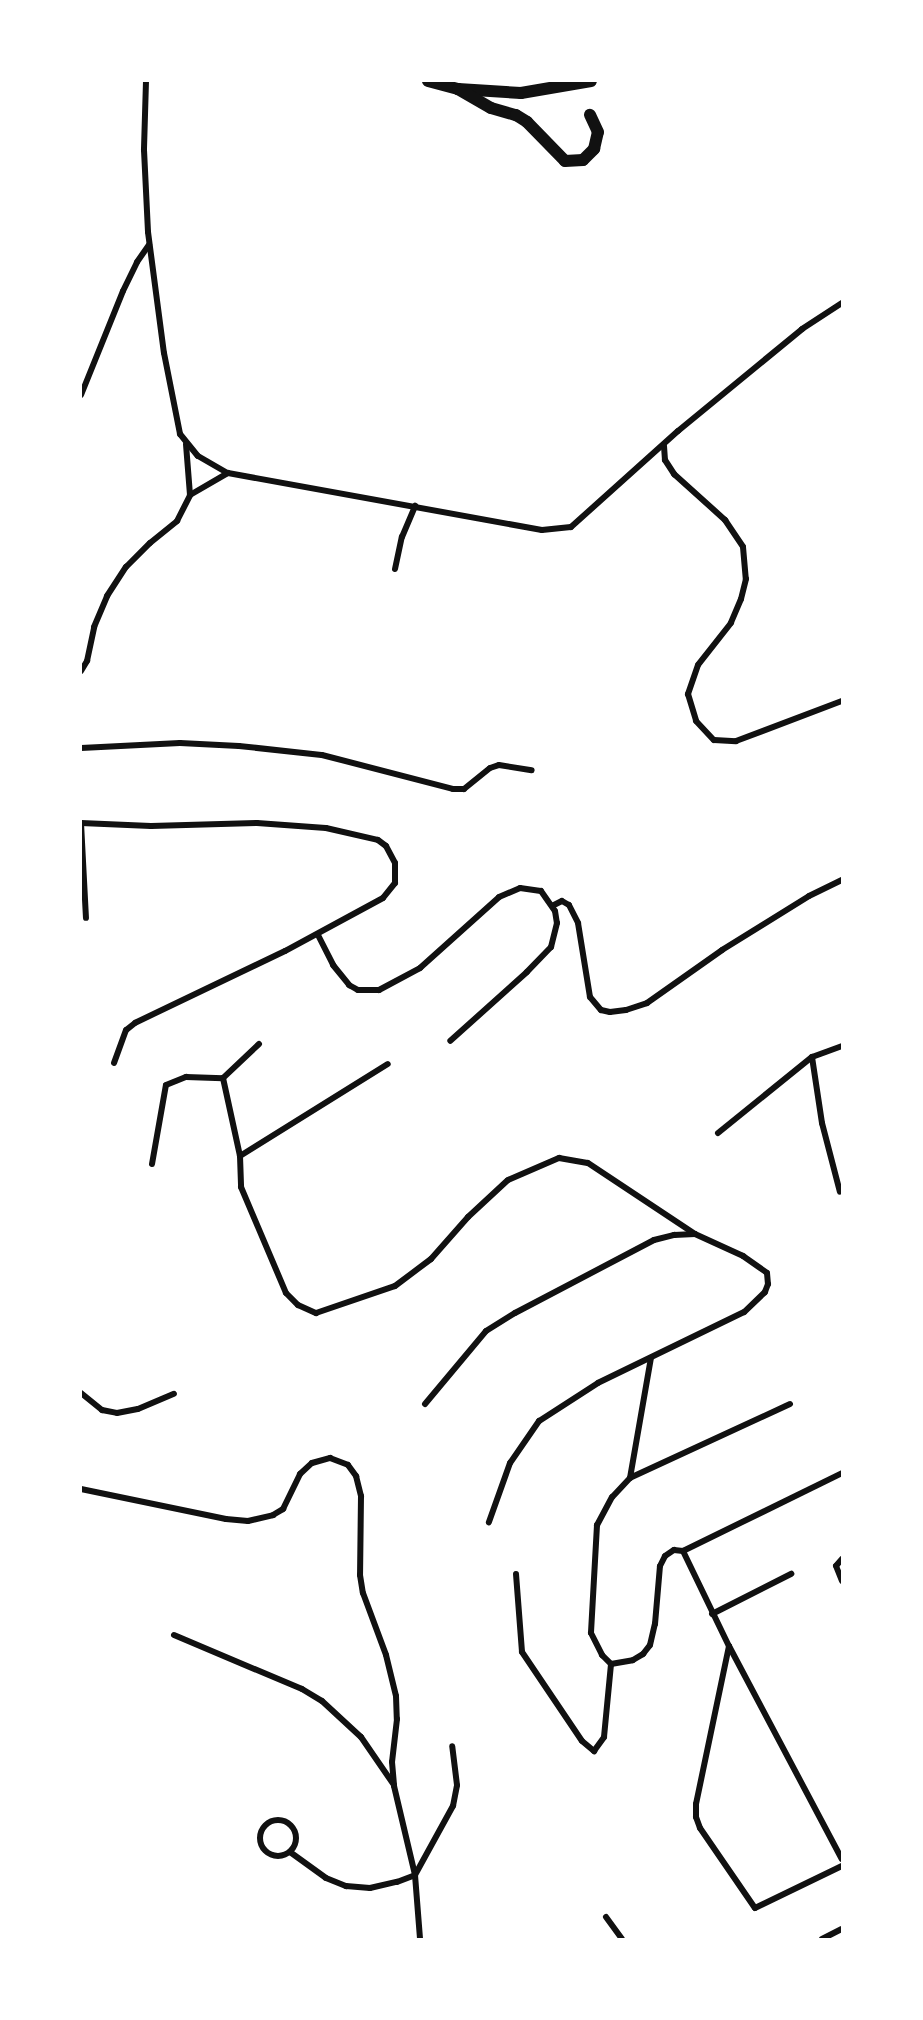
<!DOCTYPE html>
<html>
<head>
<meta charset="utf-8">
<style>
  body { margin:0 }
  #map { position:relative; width:923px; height:2020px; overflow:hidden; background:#fff; font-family:Overpass,sans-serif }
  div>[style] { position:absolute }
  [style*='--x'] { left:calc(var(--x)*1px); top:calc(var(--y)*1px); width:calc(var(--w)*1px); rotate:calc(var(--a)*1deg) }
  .minor>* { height:6px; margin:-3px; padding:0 3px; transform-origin:3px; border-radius:3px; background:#111 }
  .minor>.ring { margin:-3px; padding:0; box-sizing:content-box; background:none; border:6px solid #111; border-radius:50% }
  .trunk>* { height:12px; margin:-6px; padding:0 6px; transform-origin:6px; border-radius:6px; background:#111 }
  span { translate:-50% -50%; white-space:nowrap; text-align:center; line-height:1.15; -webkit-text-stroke:6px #fff; paint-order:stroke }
  .frame { position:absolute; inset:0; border:82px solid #fff; pointer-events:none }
</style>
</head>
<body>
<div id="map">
  <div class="minor">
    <div style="--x:146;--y:81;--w:69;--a:91.7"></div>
    <div style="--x:144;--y:150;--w:82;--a:87.2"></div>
    <div style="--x:148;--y:232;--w:122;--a:82.5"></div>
    <div style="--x:164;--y:353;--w:83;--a:78.8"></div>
    <div style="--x:180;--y:434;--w:28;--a:51"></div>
    <div style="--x:198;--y:456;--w:34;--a:30"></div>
    <div style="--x:228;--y:473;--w:319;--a:10.3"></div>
    <div style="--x:542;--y:530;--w:29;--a:-6"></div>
    <div style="--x:571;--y:527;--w:144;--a:-41.9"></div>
    <div style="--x:678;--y:431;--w:161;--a:-39.4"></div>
    <div style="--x:802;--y:329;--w:48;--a:-33"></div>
    <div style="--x:81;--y:395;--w:112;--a:-68"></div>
    <div style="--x:123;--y:291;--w:32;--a:-64"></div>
    <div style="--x:137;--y:262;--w:21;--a:-55"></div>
    <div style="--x:664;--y:446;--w:14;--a:86"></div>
    <div style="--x:665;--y:460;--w:17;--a:57"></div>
    <div style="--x:674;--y:474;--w:69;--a:42"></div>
    <div style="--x:725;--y:520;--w:32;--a:56"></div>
    <div style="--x:743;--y:547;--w:32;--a:85"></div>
    <div style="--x:746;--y:579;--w:21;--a:104"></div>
    <div style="--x:741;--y:599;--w:26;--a:113"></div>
    <div style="--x:731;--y:623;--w:53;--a:128.2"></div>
    <div style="--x:698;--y:665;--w:31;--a:109"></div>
    <div style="--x:688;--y:694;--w:28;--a:73"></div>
    <div style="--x:696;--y:721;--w:26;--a:47"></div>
    <div style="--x:714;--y:740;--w:22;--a:3"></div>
    <div style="--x:736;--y:741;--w:113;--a:-20.7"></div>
    <div style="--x:190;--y:495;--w:44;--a:-30.1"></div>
    <div style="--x:395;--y:569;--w:33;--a:-78"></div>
    <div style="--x:402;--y:537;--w:34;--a:-67"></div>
    <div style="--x:81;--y:671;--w:12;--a:-59"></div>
    <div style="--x:87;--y:661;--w:35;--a:-78"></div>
    <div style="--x:94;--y:627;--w:34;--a:-67"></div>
    <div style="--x:107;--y:596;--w:35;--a:-57"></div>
    <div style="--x:126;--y:567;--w:34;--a:-45"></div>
    <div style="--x:150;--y:543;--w:35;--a:-39"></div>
    <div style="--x:177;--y:521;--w:29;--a:-63"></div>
    <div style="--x:190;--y:495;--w:51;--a:-94.5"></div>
    <div style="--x:81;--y:748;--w:99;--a:-2.9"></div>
    <div style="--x:180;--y:743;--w:59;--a:2.9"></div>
    <div style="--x:239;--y:746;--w:83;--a:6.2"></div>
    <div style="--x:322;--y:755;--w:135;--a:14.5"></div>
    <div style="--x:453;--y:789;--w:11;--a:0"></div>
    <div style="--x:464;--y:789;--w:33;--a:-39"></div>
    <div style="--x:490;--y:768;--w:9;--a:-18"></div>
    <div style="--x:499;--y:765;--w:33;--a:9"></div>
    <div style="--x:81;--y:823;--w:70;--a:2.5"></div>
    <div style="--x:151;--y:826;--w:106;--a:-1.6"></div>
    <div style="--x:257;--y:823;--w:69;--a:4.1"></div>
    <div style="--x:326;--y:828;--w:53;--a:13"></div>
    <div style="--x:378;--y:840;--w:10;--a:37"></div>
    <div style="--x:386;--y:846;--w:19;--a:62"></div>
    <div style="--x:395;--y:863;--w:20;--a:90"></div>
    <div style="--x:395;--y:883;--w:19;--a:129"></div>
    <div style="--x:383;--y:898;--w:111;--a:151.6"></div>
    <div style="--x:285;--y:951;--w:166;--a:154.4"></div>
    <div style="--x:135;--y:1023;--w:11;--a:142"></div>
    <div style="--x:126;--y:1030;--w:35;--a:110"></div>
    <div style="--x:81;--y:823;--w:95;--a:87"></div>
    <div style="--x:552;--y:906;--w:11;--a:-27"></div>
    <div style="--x:562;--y:901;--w:8;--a:30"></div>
    <div style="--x:569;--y:905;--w:20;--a:63"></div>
    <div style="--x:578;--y:923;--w:75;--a:80.8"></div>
    <div style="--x:590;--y:997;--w:17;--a:50"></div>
    <div style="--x:601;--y:1010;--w:9;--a:13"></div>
    <div style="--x:610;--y:1012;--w:16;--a:-7"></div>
    <div style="--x:626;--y:1010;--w:22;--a:-18"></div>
    <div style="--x:647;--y:1003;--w:92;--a:-35.2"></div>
    <div style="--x:722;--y:950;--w:102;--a:-31.8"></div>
    <div style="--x:809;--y:896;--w:37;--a:-26"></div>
    <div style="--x:318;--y:935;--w:34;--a:63"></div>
    <div style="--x:333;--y:965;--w:26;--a:51"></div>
    <div style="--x:349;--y:985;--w:10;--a:29"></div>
    <div style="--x:358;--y:990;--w:21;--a:0"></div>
    <div style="--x:379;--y:990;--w:47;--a:-28.2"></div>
    <div style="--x:420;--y:968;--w:106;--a:-41.9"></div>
    <div style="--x:499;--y:897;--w:23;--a:-23"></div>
    <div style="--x:520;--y:888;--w:21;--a:8"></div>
    <div style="--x:541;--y:891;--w:24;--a:55"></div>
    <div style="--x:555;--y:911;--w:12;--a:81"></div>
    <div style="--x:557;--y:923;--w:25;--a:104"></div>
    <div style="--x:551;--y:947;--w:35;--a:134"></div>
    <div style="--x:527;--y:972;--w:103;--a:138.1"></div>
    <div style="--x:259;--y:1044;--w:50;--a:136.6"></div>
    <div style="--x:223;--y:1078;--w:80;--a:77.7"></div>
    <div style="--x:240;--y:1156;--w:31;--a:88"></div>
    <div style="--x:241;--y:1187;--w:115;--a:67"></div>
    <div style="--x:286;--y:1293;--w:17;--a:45"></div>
    <div style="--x:298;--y:1305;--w:20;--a:24"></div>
    <div style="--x:316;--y:1313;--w:83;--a:-18.9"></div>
    <div style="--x:395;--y:1286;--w:45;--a:-36.9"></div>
    <div style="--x:431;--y:1259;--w:56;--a:-48.6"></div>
    <div style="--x:468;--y:1217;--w:54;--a:-42.8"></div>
    <div style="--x:508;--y:1180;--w:56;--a:-23.3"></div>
    <div style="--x:559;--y:1158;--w:29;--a:10"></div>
    <div style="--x:588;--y:1163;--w:128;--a:33.6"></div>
    <div style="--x:695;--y:1234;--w:53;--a:24.6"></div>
    <div style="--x:743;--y:1256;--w:29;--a:35"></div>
    <div style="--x:767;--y:1273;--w:11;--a:85"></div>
    <div style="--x:768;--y:1284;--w:9;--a:111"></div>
    <div style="--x:765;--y:1292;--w:29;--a:136"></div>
    <div style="--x:744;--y:1312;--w:162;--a:154.1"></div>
    <div style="--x:598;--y:1383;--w:70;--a:147.2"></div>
    <div style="--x:539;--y:1421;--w:51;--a:124.6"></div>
    <div style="--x:510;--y:1463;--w:63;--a:109.6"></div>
    <div style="--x:812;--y:1057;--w:67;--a:81.4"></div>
    <div style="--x:822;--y:1123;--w:71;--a:75.4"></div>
    <div style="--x:718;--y:1133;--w:121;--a:-39"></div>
    <div style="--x:812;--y:1057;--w:32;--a:-20"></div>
    <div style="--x:240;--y:1156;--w:174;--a:-31.9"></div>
    <div style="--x:152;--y:1164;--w:80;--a:-80"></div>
    <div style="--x:166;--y:1085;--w:22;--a:-22"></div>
    <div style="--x:186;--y:1077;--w:37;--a:2"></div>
    <div style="--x:81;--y:1393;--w:27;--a:39"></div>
    <div style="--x:102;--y:1410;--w:15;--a:11"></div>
    <div style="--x:117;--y:1413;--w:21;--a:-11"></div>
    <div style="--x:138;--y:1409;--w:39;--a:-23"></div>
    <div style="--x:425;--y:1404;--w:95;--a:-50.1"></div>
    <div style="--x:486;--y:1331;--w:34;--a:-32"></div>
    <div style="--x:515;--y:1313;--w:157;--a:-27.7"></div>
    <div style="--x:654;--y:1240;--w:21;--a:-14"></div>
    <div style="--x:674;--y:1235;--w:21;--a:-3"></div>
    <div style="--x:790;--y:1404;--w:176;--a:155.2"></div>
    <div style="--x:630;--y:1478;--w:26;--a:133"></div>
    <div style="--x:612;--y:1497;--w:32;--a:118"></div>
    <div style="--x:597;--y:1525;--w:108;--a:93.2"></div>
    <div style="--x:591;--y:1633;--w:25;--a:63"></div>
    <div style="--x:602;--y:1655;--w:13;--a:45"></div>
    <div style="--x:611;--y:1664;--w:22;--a:-10"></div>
    <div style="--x:633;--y:1660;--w:12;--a:-31"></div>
    <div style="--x:643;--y:1654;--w:11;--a:-52"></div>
    <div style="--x:650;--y:1645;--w:22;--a:-77"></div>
    <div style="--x:655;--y:1624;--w:58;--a:-85.1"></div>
    <div style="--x:660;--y:1566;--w:11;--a:-63"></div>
    <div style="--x:665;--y:1556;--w:11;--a:-34"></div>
    <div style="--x:674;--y:1550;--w:9;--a:6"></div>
    <div style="--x:683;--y:1551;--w:106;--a:64.2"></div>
    <div style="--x:729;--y:1646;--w:241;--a:62.1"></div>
    <div style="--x:630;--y:1478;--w:122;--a:-80.1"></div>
    <div style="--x:81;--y:1489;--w:148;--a:11.7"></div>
    <div style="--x:226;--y:1519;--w:22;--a:5"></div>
    <div style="--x:248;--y:1521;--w:26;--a:-13"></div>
    <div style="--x:273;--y:1515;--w:12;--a:-31"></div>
    <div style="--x:283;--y:1509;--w:39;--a:-64"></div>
    <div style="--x:300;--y:1474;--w:16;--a:-43"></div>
    <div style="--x:312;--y:1463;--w:19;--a:-16"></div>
    <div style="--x:330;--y:1458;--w:19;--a:21"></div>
    <div style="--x:348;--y:1465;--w:14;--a:54"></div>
    <div style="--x:356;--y:1476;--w:21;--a:76"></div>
    <div style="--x:361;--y:1496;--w:79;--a:90.7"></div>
    <div style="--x:360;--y:1575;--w:18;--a:81"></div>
    <div style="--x:363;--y:1593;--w:66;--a:69.6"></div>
    <div style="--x:386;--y:1655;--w:42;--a:76.3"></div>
    <div style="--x:396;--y:1696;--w:23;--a:88"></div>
    <div style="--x:397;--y:1719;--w:43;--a:96.6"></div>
    <div style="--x:392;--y:1762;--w:24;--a:85"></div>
    <div style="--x:394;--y:1786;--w:91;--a:76.7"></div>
    <div style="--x:415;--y:1875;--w:64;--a:85.5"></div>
    <div style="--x:683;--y:1551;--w:177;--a:-26.1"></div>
    <div style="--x:842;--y:1559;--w:9;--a:131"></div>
    <div style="--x:836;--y:1566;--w:16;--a:68"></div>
    <div style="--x:516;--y:1574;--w:78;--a:85.6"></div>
    <div style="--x:522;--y:1652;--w:107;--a:56"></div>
    <div style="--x:582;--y:1741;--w:16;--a:40"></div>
    <div style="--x:594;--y:1751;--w:17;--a:-54"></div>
    <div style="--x:604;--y:1737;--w:73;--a:-84.5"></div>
    <div style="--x:712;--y:1614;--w:89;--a:-26.9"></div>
    <div style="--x:174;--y:1635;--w:139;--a:22.9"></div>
    <div style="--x:302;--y:1689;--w:23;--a:31"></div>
    <div style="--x:322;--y:1701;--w:53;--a:42.7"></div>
    <div style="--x:361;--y:1737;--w:58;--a:55.5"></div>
    <div style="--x:729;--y:1646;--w:161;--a:101.8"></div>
    <div style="--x:696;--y:1804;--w:13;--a:90"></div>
    <div style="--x:696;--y:1817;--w:12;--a:70"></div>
    <div style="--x:700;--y:1828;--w:97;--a:55.5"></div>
    <div style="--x:755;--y:1908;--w:97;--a:-25.8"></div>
    <div class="ring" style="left:260px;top:1820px;width:30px;height:30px"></div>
    <div style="--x:290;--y:1852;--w:44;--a:35.8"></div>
    <div style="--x:326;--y:1878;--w:22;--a:22"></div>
    <div style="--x:346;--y:1886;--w:24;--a:5"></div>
    <div style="--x:370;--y:1888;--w:28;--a:-13"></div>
    <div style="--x:397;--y:1882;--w:19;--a:-21"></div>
    <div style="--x:415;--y:1875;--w:79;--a:-61.2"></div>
    <div style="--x:453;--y:1806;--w:21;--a:-79"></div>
    <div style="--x:457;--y:1785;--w:39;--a:-97"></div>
    <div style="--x:606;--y:1917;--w:27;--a:54"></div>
    <div style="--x:822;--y:1939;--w:22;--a:-27"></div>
  </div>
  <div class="trunk">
    <div style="--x:428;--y:81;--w:31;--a:15"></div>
    <div style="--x:458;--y:89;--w:63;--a:3.6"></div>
    <div style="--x:521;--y:93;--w:71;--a:-9.7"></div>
    <div style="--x:458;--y:89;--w:38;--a:30"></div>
    <div style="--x:491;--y:108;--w:26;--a:16"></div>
    <div style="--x:516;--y:115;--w:13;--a:32"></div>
    <div style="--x:527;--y:122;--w:54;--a:45.7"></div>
    <div style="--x:565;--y:161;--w:18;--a:-3"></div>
    <div style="--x:583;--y:160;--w:16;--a:-45"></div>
    <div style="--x:594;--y:149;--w:17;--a:-77"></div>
    <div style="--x:598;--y:132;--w:19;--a:-115"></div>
  </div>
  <div class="frame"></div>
</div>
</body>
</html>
